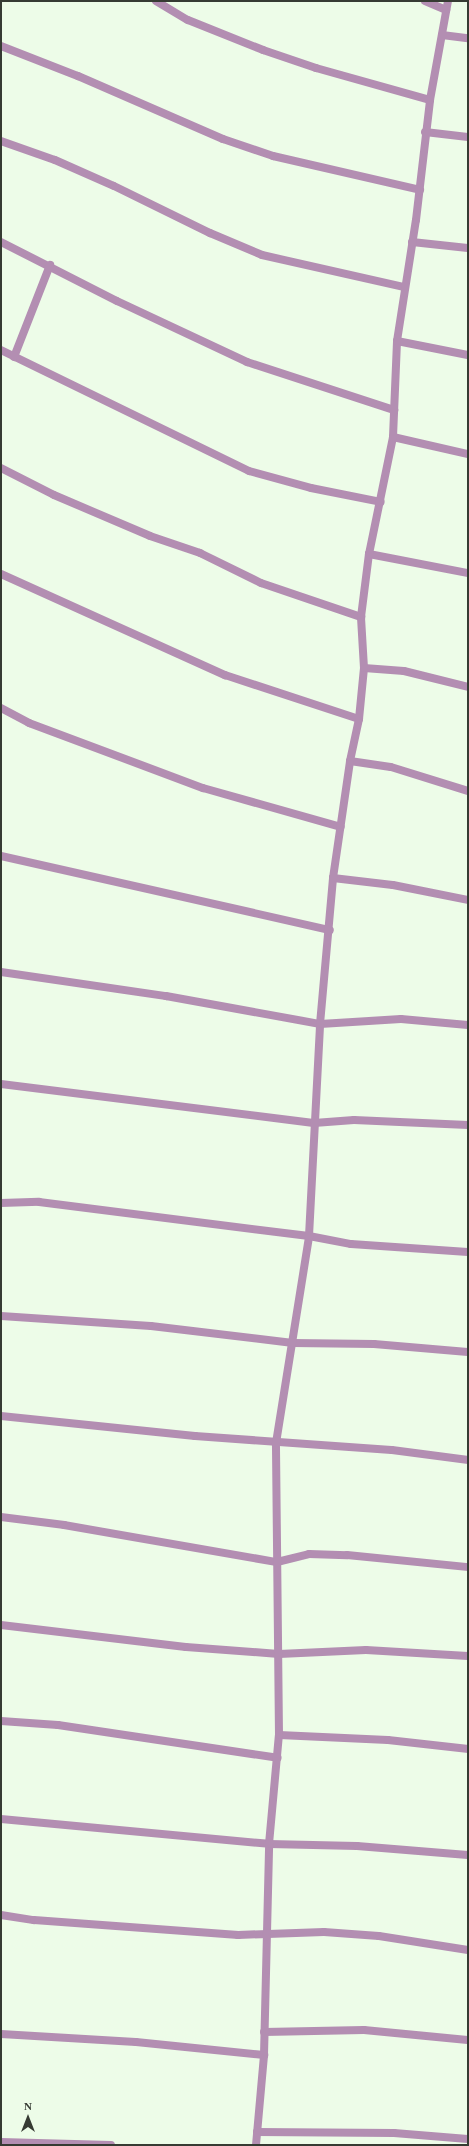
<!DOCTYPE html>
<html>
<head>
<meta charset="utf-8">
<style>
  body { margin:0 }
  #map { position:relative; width:469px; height:2146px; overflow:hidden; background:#edfce8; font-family:Georgia,serif }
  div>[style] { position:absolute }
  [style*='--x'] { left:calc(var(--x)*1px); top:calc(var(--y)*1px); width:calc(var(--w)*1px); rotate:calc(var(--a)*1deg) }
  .minor>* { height:8px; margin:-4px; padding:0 4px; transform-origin:4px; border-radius:4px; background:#b38eb2 }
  span { translate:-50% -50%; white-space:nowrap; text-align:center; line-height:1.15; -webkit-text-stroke:3.5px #edfce8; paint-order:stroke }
  .frame { position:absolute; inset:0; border:2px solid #363b33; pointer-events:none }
  .north { position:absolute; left:8px; top:2098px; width:40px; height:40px; -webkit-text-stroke:3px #edfce8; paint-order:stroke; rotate:0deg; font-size:11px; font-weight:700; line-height:16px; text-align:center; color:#363b33 }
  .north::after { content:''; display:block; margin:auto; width:14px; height:18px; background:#363b33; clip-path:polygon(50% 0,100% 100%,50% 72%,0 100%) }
</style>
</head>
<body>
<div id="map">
  <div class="minor">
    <div style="--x:156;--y:1;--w:37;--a:31"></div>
    <div style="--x:188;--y:20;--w:81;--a:21.8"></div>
    <div style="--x:263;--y:50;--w:56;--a:18.8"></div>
    <div style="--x:316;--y:68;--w:118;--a:15.7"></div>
    <div style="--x:425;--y:1;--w:23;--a:23"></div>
    <div style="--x:442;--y:35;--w:26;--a:7"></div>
    <div style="--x:1;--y:46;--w:83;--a:21.3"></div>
    <div style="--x:78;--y:76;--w:158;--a:23.5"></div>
    <div style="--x:223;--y:139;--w:53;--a:18.8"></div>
    <div style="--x:273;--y:156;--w:151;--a:13"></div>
    <div style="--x:425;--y:132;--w:43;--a:6.6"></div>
    <div style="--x:1;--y:141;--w:57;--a:19.4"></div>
    <div style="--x:55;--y:160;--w:64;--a:23.8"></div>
    <div style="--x:114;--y:186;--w:107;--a:26.1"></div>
    <div style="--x:210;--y:233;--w:56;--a:22.9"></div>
    <div style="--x:262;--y:255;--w:146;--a:12.7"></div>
    <div style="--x:1;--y:242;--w:130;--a:27"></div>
    <div style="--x:117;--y:301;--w:144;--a:25.1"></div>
    <div style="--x:247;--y:362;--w:155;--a:18.1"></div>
    <div style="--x:412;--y:242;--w:56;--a:6.1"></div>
    <div style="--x:397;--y:341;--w:72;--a:11.2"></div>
    <div style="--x:1;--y:350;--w:276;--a:26"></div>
    <div style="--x:249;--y:471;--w:64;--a:15.3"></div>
    <div style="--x:311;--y:488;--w:71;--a:11.3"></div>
    <div style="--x:14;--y:357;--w:99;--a:-68.6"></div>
    <div style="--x:393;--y:437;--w:77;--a:12.8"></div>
    <div style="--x:1;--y:468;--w:59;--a:27"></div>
    <div style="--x:54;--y:495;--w:104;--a:23.1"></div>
    <div style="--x:150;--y:536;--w:53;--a:18.8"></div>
    <div style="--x:200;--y:553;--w:68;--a:26.2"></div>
    <div style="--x:261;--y:583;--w:106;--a:18.8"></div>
    <div style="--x:369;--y:554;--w:101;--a:10.9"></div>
    <div style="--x:1;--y:574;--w:246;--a:24.3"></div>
    <div style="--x:225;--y:675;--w:141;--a:18.2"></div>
    <div style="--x:364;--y:668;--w:40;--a:4.3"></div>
    <div style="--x:404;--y:671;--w:66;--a:14"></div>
    <div style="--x:1;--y:708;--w:32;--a:28"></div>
    <div style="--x:29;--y:723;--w:186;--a:20.5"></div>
    <div style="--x:203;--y:788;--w:143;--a:15.8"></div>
    <div style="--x:350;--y:761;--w:41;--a:8.3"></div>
    <div style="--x:391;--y:767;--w:81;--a:17.3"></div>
    <div style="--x:1;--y:856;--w:337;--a:12.7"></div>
    <div style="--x:333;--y:878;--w:60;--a:6.7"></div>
    <div style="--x:393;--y:885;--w:76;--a:11.3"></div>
    <div style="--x:1;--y:972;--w:167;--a:8.3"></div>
    <div style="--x:166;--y:996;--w:157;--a:10.3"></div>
    <div style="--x:320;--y:1024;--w:81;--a:-3.5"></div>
    <div style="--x:401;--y:1019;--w:67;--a:5.1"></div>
    <div style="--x:1;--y:1084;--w:315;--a:7.1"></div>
    <div style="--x:314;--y:1123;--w:40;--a:-4.3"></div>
    <div style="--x:354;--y:1120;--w:114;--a:2.5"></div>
    <div style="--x:1;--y:1203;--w:38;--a:-2"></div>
    <div style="--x:39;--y:1202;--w:272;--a:7.2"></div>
    <div style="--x:309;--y:1236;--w:43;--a:10.8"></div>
    <div style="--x:351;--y:1244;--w:117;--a:3.9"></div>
    <div style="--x:1;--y:1316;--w:150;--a:3.8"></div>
    <div style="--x:151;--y:1326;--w:143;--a:6.8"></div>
    <div style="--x:293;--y:1343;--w:81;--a:0.7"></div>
    <div style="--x:374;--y:1344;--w:94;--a:4.9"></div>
    <div style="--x:1;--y:1416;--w:195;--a:5.9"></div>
    <div style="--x:195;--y:1436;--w:197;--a:4.1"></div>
    <div style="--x:392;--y:1450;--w:77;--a:7.5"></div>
    <div style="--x:1;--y:1517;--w:64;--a:7.2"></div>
    <div style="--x:64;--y:1525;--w:216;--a:9.9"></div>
    <div style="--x:277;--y:1562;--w:33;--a:-14"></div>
    <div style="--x:309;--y:1554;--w:38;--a:2"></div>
    <div style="--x:347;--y:1555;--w:122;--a:5.7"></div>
    <div style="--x:1;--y:1625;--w:186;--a:6.8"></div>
    <div style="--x:186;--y:1647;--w:93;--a:4.3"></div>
    <div style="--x:279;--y:1654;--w:87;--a:-2.6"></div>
    <div style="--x:366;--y:1650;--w:102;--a:3.4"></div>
    <div style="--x:1;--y:1721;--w:57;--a:4"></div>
    <div style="--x:58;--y:1725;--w:222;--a:8.5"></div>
    <div style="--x:279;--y:1735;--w:109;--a:2.6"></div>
    <div style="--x:388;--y:1740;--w:81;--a:6.4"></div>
    <div style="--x:1;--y:1819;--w:269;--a:5.3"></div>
    <div style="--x:269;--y:1844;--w:88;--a:1.3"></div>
    <div style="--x:357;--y:1846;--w:111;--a:4.6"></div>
    <div style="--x:1;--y:1915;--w:33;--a:9"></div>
    <div style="--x:34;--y:1920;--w:205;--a:4.2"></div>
    <div style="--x:238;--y:1935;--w:86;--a:-2"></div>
    <div style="--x:324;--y:1932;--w:55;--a:4.2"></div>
    <div style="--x:379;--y:1936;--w:90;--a:8.9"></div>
    <div style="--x:264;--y:2032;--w:100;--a:-1.1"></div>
    <div style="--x:364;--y:2030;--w:104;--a:5.5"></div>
    <div style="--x:1;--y:2034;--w:135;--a:3.4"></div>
    <div style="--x:136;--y:2042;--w:129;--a:5.8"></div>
    <div style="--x:257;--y:2132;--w:137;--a:0.4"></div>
    <div style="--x:394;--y:2133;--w:74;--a:4.6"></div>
    <div style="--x:1;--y:2142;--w:110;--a:1.6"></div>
    <div style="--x:256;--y:2145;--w:90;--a:-84.9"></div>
    <div style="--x:264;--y:2055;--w:211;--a:-88.6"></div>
    <div style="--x:269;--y:1844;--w:109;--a:-84.8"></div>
    <div style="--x:279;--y:1735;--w:292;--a:-90.6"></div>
    <div style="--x:276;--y:1443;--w:210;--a:-80.9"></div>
    <div style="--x:309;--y:1236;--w:212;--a:-87"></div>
    <div style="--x:320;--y:1024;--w:147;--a:-84.9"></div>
    <div style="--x:333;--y:878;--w:118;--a:-81.7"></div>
    <div style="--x:350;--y:761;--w:43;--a:-77.9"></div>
    <div style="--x:359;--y:719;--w:51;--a:-84.4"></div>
    <div style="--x:364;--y:668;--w:51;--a:-93.4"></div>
    <div style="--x:361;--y:617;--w:64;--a:-82.8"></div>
    <div style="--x:369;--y:554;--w:119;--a:-78.4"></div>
    <div style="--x:393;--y:437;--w:96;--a:-87.6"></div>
    <div style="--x:397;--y:341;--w:122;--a:-81.1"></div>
    <div style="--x:416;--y:220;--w:121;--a:-83.3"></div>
    <div style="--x:430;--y:100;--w:101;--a:-79.7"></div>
  </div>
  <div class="frame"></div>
  <div class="north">N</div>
</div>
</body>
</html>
